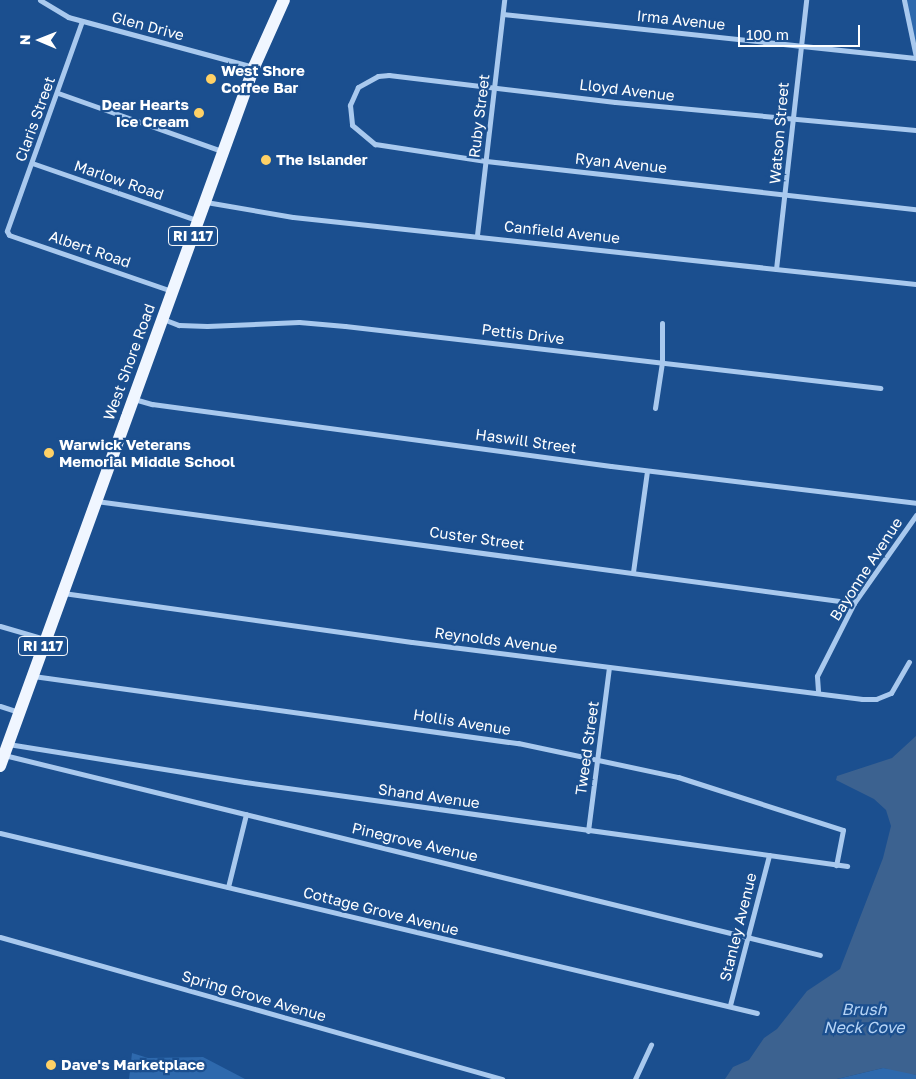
<!DOCTYPE html>
<html>
<head>
<meta charset="utf-8">
<style>
  body { margin:0 }
  #map { position:relative; width:916px; height:1079px; overflow:hidden; background:#1b4f8f; font-family:"Golos Text",sans-serif }
  div>[style] { position:absolute }
  [style*='--x'] { left:calc(var(--x)*1px); top:calc(var(--y)*1px); width:calc(var(--w)*1px); rotate:calc(var(--a)*1deg) }
  .green>* { inset:0; background:#2e69ad }
  .water>* { inset:0; background:#3c6290 }
  .street>* { height:5px; margin:-2.5px; padding:0 2.5px; transform-origin:2.5px; border-radius:2.5px; background:#a9c9ee }
  .primary>* { height:12px; margin:-6px; padding:0 6px; transform-origin:6px; border-radius:6px; background:#f0f6ff }
  .dots>* { width:14px; height:14px; translate:-50% -50%; box-sizing:border-box; border:2px solid #1b4f8f; border-radius:50% }
  span { translate:-50% -50%; white-space:nowrap; text-align:center; line-height:1.15; -webkit-text-stroke:4.5px #1b4f8f; paint-order:stroke }
  .shield-label span { padding:1px 4px; background:#1b4f8f; border:1px solid; border-radius:4px; -webkit-text-stroke-width:0 }
  .shield-label { font-size:14px; color:#fff; font-weight:700 }
  .street-label { font-size:15px; color:#fff }
  .poi-label { font-size:15px; color:#fff; font-weight:700 }
  .left { translate:0 -50%; text-align:left }
  .right { translate:-100% -50%; text-align:right }
  .water-label { font-size:16px; color:#b5d3f5; font-style:italic }
  .north { position:absolute; left:15px; top:15px; width:50px; height:50px; -webkit-text-stroke:4px #1b4f8f; paint-order:stroke; rotate:271deg; font-size:14px; font-weight:700; line-height:20px; text-align:center; color:#fff }
  .north::after { content:''; display:block; margin:auto; width:18px; height:22px; background:#fff; clip-path:polygon(50% 0,100% 100%,50% 72%,0 100%) }
  .scale { position:absolute; left:738px; top:25px; width:122px; height:22px; box-sizing:border-box; border:2px solid #fff; border-top:0; padding-left:6px; font-size:15px; line-height:18px; white-space:nowrap; color:#fff; -webkit-text-stroke:4px #1b4f8f; paint-order:stroke }
</style>
</head>
<body>
<div id="map">
  <div class="green">
    <div style="clip-path:polygon(904px 0,916px 0,916px 42px,913px 41px)"></div>
    <div style="clip-path:polygon(132px 1053px,148px 1058px,203px 1057px,245px 1079px,129px 1079px)"></div>
    <div style="clip-path:polygon(883px 1068px,901px 1070px,916px 1075px,916px 1079px,837px 1079px)"></div>
  </div>
  <div class="water">
    <div style="clip-path:polygon(916px 736px,916px 1075px,883px 1068px,837px 1079px,725px 1079px,733px 1067px,749px 1060px,764px 1038px,777px 1029px,807px 991px,840px 969px,883px 858px,891px 826px,886px 810px,874px 799px,836px 780px,837px 776px,892px 758px)"></div>
  </div>
  <div class="street">
    <div style="--x:40;--y:0;--w:33;--a:31"></div>
    <div style="--x:68;--y:17;--w:192;--a:15.1"></div>
    <div style="--x:904;--y:0;--w:58;--a:78.1"></div>
    <div style="--x:503;--y:14;--w:415;--a:6.1"></div>
    <div style="--x:82;--y:21;--w:223;--a:109.7"></div>
    <div style="--x:7;--y:231;--w:4;--a:63"></div>
    <div style="--x:9;--y:235;--w:172;--a:19"></div>
    <div style="--x:58;--y:93;--w:174;--a:19.5"></div>
    <div style="--x:916;--y:130;--w:302;--a:-174.7"></div>
    <div style="--x:615;--y:102;--w:228;--a:-173.2"></div>
    <div style="--x:389;--y:75;--w:11;--a:175"></div>
    <div style="--x:378;--y:76;--w:23;--a:151"></div>
    <div style="--x:358;--y:87;--w:20;--a:114"></div>
    <div style="--x:350;--y:105;--w:20;--a:84"></div>
    <div style="--x:352;--y:125;--w:30;--a:40"></div>
    <div style="--x:375;--y:144;--w:112;--a:8.7"></div>
    <div style="--x:486;--y:161;--w:433;--a:6.4"></div>
    <div style="--x:32;--y:163;--w:175;--a:19.1"></div>
    <div style="--x:206;--y:202;--w:88;--a:9.8"></div>
    <div style="--x:293;--y:217;--w:627;--a:6.14"></div>
    <div style="--x:477;--y:235;--w:237;--a:-83.4"></div>
    <div style="--x:776;--y:269;--w:271;--a:-83.6"></div>
    <div style="--x:163;--y:319;--w:17;--a:21"></div>
    <div style="--x:179;--y:325;--w:28;--a:2"></div>
    <div style="--x:207;--y:326;--w:92;--a:-2.5"></div>
    <div style="--x:299;--y:322;--w:46;--a:5"></div>
    <div style="--x:345;--y:326;--w:539;--a:6.61"></div>
    <div style="--x:134;--y:399;--w:19;--a:16"></div>
    <div style="--x:152;--y:404;--w:463;--a:7.7"></div>
    <div style="--x:611;--y:466;--w:307;--a:6.9"></div>
    <div style="--x:655;--y:408;--w:47;--a:-81.3"></div>
    <div style="--x:662;--y:362;--w:39;--a:-90"></div>
    <div style="--x:96;--y:501;--w:765;--a:7.66"></div>
    <div style="--x:633;--y:572;--w:102;--a:-82.1"></div>
    <div style="--x:63;--y:593;--w:352;--a:8"></div>
    <div style="--x:412;--y:642;--w:454;--a:7.2"></div>
    <div style="--x:862;--y:699;--w:14;--a:0"></div>
    <div style="--x:876;--y:699;--w:16;--a:-22"></div>
    <div style="--x:891;--y:693;--w:36;--a:-60"></div>
    <div style="--x:0;--y:626;--w:47;--a:16.1"></div>
    <div style="--x:33;--y:676;--w:490;--a:7.9"></div>
    <div style="--x:518;--y:743;--w:164;--a:12"></div>
    <div style="--x:678;--y:777;--w:173;--a:17.8"></div>
    <div style="--x:843;--y:830;--w:36;--a:101"></div>
    <div style="--x:818;--y:691;--w:15;--a:-94"></div>
    <div style="--x:817;--y:676;--w:82;--a:-63.1"></div>
    <div style="--x:854;--y:603;--w:108;--a:-54.8"></div>
    <div style="--x:0;--y:706;--w:20;--a:18"></div>
    <div style="--x:8;--y:744;--w:240;--a:9.1"></div>
    <div style="--x:245;--y:782;--w:608;--a:7.94"></div>
    <div style="--x:4;--y:755;--w:840;--a:13.77"></div>
    <div style="--x:588;--y:831;--w:165;--a:-82.7"></div>
    <div style="--x:0;--y:833;--w:778;--a:13.38"></div>
    <div style="--x:228;--y:887;--w:75;--a:-76.1"></div>
    <div style="--x:0;--y:937;--w:522;--a:15.79"></div>
    <div style="--x:730;--y:1005;--w:155;--a:-75.4"></div>
    <div style="--x:635;--y:1079;--w:38;--a:-65"></div>
  </div>
  <div class="primary">
    <div style="--x:0;--y:766;--w:744;--a:-70.03"></div>
    <div style="--x:254;--y:67;--w:73;--a:-65.9"></div>
  </div>
  <div class="dots">
    <div style="left:211px;top:79px;background:#ffd166"></div>
    <div style="left:199px;top:113px;background:#ffd166"></div>
    <div style="left:266px;top:160px;background:#ffd166"></div>
    <div style="left:49px;top:453px;background:#ffd166"></div>
    <div style="left:51px;top:1065px;background:#ffd166"></div>
  </div>
  <div class="shield-label">
    <span style="left:193px;top:236px">RI 117</span>
    <span style="left:43px;top:646px">RI 117</span>
  </div>
  <div class="street-label">
    <span style="left:681px;top:20px;rotate:6deg">Irma Avenue</span>
    <span style="left:148px;top:26px;rotate:15deg">Glen Drive</span>
    <span style="left:627px;top:90px;rotate:7deg">Lloyd Avenue</span>
    <span style="left:479px;top:116px;rotate:-83deg">Ruby Street</span>
    <span style="left:35px;top:119px;rotate:-70deg">Claris Street</span>
    <span style="left:779px;top:133px;rotate:-85deg">Watson Street</span>
    <span style="left:621px;top:163px;rotate:6deg">Ryan Avenue</span>
    <span style="left:119px;top:180px;rotate:19deg">Marlow Road</span>
    <span style="left:562px;top:232px;rotate:6deg">Canfield Avenue</span>
    <span style="left:90px;top:249px;rotate:19deg">Albert Road</span>
    <span style="left:523px;top:334px;rotate:7deg">Pettis Drive</span>
    <span style="left:129px;top:362px;rotate:-70deg">West Shore Road</span>
    <span style="left:526px;top:441px;rotate:8deg">Haswill Street</span>
    <span style="left:477px;top:538px;rotate:8deg">Custer Street</span>
    <span style="left:866px;top:569px;rotate:-57deg">Bayonne Avenue</span>
    <span style="left:496px;top:640px;rotate:7deg">Reynolds Avenue</span>
    <span style="left:462px;top:722px;rotate:9deg">Hollis Avenue</span>
    <span style="left:587px;top:748px;rotate:-82deg">Tweed Street</span>
    <span style="left:429px;top:796px;rotate:8deg">Shand Avenue</span>
    <span style="left:415px;top:842px;rotate:13deg">Pinegrove Avenue</span>
    <span style="left:381px;top:911px;rotate:14deg">Cottage Grove Avenue</span>
    <span style="left:738px;top:927px;rotate:-76deg">Stanley Avenue</span>
    <span style="left:254px;top:996px;rotate:16deg">Spring Grove Avenue</span>
  </div>
  <div class="poi-label">
    <span class="left" style="left:221px;top:79px">West Shore<br>Coffee Bar</span>
    <span class="right" style="left:189px;top:113px">Dear Hearts<br>Ice Cream</span>
    <span class="left" style="left:276px;top:160px">The Islander</span>
    <span class="left" style="left:59px;top:453px">Warwick Veterans<br>Memorial Middle School</span>
    <span class="left" style="left:61px;top:1065px">Dave's Marketplace</span>
  </div>
  <div class="water-label">
    <span style="left:864px;top:1018px">Brush<br>Neck Cove</span>
  </div>
  <div class="north">N</div>
  <div class="scale">100 m</div>
</div>
</body>
</html>
